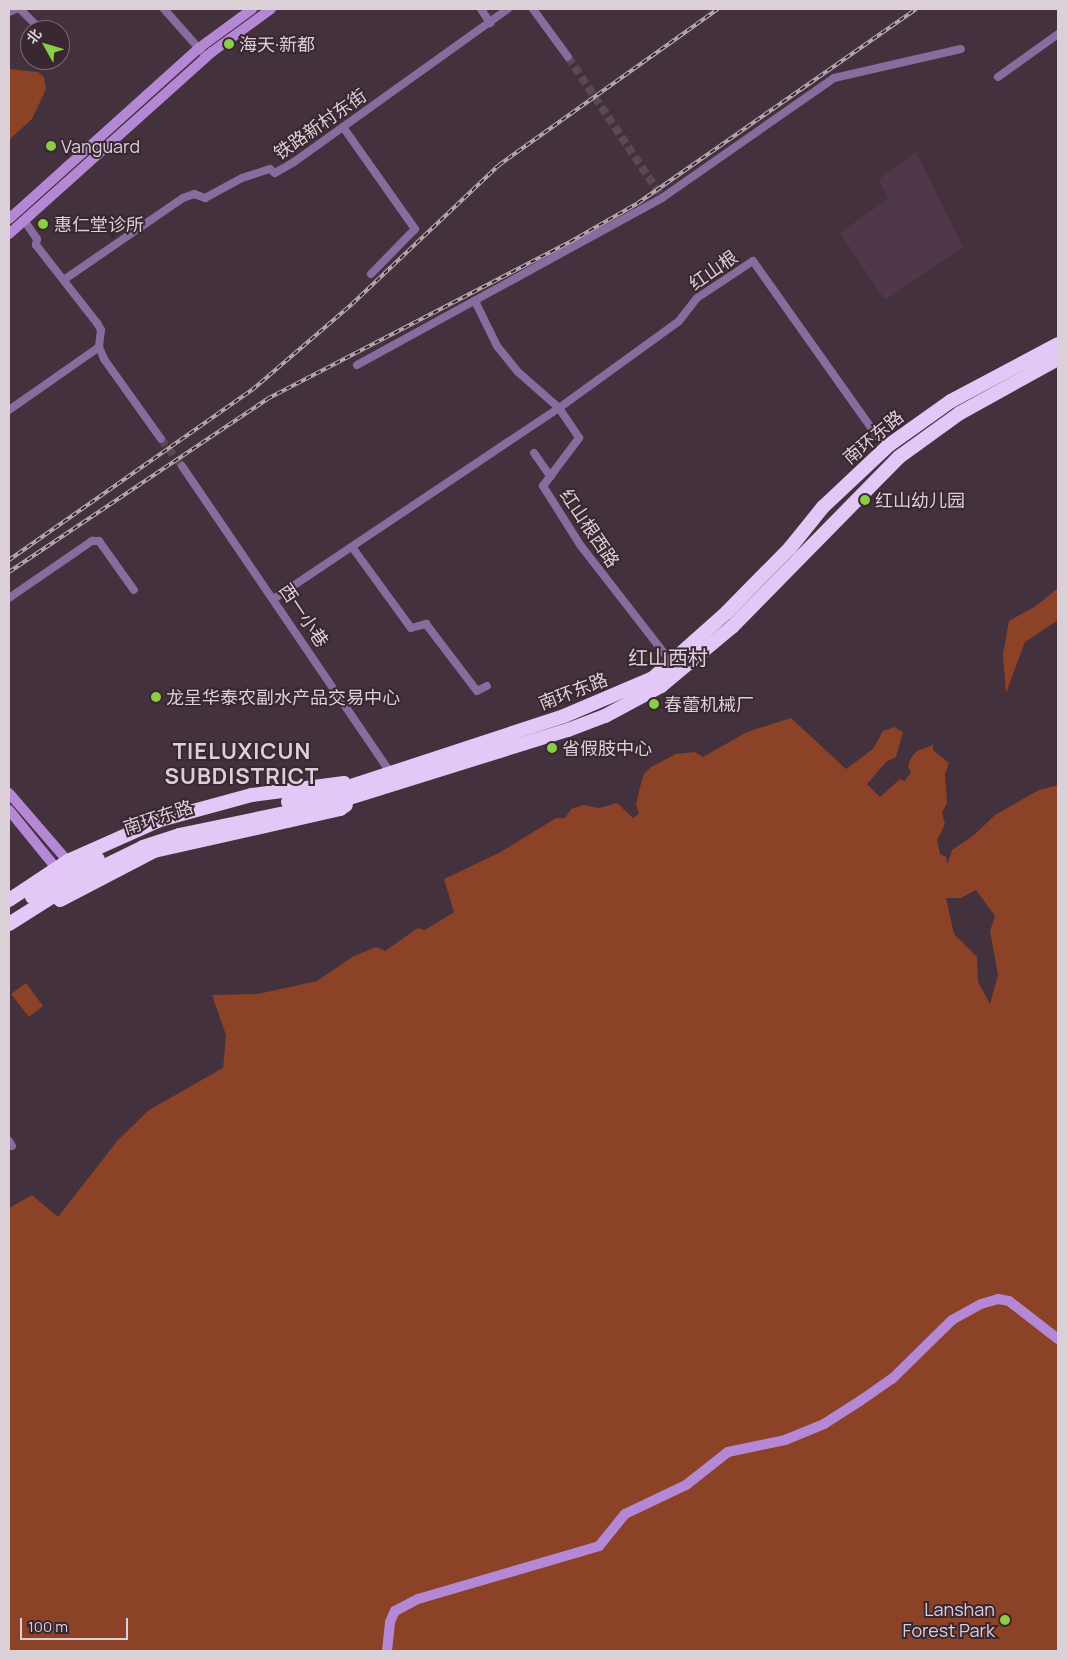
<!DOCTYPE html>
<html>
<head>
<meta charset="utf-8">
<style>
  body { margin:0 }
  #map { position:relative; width:1067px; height:1660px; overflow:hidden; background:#43313d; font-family:Manrope,"Noto Sans SC",sans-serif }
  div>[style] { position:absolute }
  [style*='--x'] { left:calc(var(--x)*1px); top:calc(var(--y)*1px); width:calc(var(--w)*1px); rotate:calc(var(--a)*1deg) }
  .built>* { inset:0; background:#503848 }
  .green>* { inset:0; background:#8c4226 }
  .street-tunnel>* { height:8px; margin-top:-4px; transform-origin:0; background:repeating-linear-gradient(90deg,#5a4954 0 8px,transparent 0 12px) }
  .street>* { height:8px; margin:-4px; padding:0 4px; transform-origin:4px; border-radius:4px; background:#886c9d }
  .secondary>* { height:10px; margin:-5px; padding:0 5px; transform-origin:5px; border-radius:5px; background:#b588d6 }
  .highway>* { height:14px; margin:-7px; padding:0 7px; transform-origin:7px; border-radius:7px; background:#e2c7f7 }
  .rail>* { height:4px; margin-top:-2px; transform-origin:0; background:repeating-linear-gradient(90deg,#392732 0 5.5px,#bbaeb6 0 11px); box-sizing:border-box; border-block:1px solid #bbaeb6 }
  .highway-bridge>* { height:14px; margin:-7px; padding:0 7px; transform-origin:7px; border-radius:7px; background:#e2c7f7 }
  .dots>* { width:14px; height:14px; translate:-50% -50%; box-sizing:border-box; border:2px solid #392732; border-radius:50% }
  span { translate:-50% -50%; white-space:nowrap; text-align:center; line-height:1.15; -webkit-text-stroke:4px #392732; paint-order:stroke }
  .poi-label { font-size:18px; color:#dbd0d7 }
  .left { translate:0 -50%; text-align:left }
  .right { translate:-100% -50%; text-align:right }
  .street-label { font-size:18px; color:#dbd0d7 }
  .quarter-label { font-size:20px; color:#dbd0d7 }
  .district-label { font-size:22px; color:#dbd0d7; font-weight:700; letter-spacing:1px }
  .frame { position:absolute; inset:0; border:10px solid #dbd0d7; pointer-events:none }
  .north { position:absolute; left:20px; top:20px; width:50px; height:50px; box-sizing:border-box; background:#392732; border:1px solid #7a6b74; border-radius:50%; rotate:309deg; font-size:14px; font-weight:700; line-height:20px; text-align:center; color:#dbd0d7 }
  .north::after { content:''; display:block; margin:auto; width:18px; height:22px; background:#8bce46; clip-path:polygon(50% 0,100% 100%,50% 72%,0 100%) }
  .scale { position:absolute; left:20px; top:1618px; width:108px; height:22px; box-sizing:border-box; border:2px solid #dbd0d7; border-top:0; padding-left:6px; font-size:15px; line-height:18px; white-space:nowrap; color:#dbd0d7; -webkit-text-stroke:4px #392732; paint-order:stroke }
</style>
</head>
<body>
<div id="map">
  <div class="built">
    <div style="clip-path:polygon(916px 152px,963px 247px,885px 300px,840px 233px,889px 198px,878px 180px)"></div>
  </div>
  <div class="green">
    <div style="clip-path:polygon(9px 69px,38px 72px,44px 77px,46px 89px,32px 119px,9px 140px)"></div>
    <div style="clip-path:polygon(1058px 588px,1058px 620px,1025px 642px,1006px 693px,1003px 654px,1009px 621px,1036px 606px)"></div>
    <div style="clip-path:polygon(evenodd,791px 718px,846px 769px,873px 749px,883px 731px,894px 727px,903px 732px,896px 757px,886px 762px,867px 784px,880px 797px,900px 779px,905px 781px,911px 772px,908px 766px,911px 758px,917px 751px,933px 745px,933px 750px,949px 763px,945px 774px,947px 803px,942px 812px,945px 824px,937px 840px,940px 854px,946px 857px,947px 865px,952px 850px,974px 835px,995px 815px,1039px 790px,1058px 785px,1058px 1651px,9px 1651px,9px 1208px,32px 1195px,58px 1217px,118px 1140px,149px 1110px,223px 1068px,226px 1035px,212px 995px,258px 994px,317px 981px,354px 956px,376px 947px,385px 951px,418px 928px,425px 930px,454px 912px,444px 879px,499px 853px,556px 818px,565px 818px,571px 809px,584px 805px,599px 808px,617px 803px,633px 818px,639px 814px,636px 805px,640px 787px,644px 774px,651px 767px,676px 754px,695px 752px,703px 757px,747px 732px,791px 718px,976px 890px,995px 916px,990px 931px,998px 975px,990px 1004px,978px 982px,977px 957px,954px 934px,946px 898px,961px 898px,976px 890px)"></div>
    <div style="clip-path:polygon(26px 983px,43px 1006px,29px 1017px,11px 994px)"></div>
  </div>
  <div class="street-tunnel">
    <div style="--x:568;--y:57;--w:164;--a:56.2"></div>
    <div style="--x:161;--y:439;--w:34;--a:52"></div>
  </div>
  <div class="street">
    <div style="--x:20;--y:9;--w:30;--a:45"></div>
    <div style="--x:164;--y:9;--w:57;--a:48.5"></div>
    <div style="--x:481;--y:9;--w:17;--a:57"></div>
    <div style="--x:533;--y:9;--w:59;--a:53.9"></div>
    <div style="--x:9;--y:12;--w:8;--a:-23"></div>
    <div style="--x:998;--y:77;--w:74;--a:-35.6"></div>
    <div style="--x:343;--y:127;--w:125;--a:54.8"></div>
    <div style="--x:415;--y:229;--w:63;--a:134.4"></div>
    <div style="--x:24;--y:220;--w:23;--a:56"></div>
    <div style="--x:37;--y:239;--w:6;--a:99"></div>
    <div style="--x:36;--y:245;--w:99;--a:52"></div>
    <div style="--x:97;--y:323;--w:8;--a:60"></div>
    <div style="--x:101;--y:330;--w:17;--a:97"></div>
    <div style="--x:99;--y:347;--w:13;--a:67"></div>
    <div style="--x:104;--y:359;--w:98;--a:54.5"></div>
    <div style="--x:65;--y:279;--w:143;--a:-34.5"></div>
    <div style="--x:183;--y:198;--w:12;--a:-20"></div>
    <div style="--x:194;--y:194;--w:12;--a:20"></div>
    <div style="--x:205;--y:198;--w:42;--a:-28.4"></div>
    <div style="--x:242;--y:178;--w:29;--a:-18"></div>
    <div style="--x:270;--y:169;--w:6;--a:39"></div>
    <div style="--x:275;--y:173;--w:22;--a:-30"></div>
    <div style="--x:294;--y:162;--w:263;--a:-35.6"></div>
    <div style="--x:475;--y:301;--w:50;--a:63.9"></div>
    <div style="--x:497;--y:346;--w:33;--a:51"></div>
    <div style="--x:518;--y:372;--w:55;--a:41.3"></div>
    <div style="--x:559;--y:408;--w:36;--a:56"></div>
    <div style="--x:579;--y:438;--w:60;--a:126.9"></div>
    <div style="--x:543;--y:486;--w:71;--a:57.7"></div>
    <div style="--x:581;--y:546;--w:147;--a:52.2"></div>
    <div style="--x:357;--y:365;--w:348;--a:-28.7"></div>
    <div style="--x:662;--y:198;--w:210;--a:-34.9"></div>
    <div style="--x:834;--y:78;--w:130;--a:-12.9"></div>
    <div style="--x:9;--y:410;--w:110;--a:-35"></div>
    <div style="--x:534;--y:453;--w:29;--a:55"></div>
    <div style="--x:182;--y:466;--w:374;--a:55.8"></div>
    <div style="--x:352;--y:547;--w:100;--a:53.9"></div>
    <div style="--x:411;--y:628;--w:16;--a:-15"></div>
    <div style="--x:426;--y:624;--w:84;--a:52.7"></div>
    <div style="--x:477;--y:691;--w:11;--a:-27"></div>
    <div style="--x:9;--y:598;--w:101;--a:-34.5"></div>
    <div style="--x:92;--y:541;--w:7;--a:0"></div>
    <div style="--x:99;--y:541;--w:60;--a:54.5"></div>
    <div style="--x:275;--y:598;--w:342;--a:-33.8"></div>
    <div style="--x:559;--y:408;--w:148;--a:-35.9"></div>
    <div style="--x:679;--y:321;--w:29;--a:-52"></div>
    <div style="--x:697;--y:298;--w:67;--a:-33.5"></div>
    <div style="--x:753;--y:261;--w:214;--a:54.7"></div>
    <div style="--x:877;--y:436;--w:15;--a:37"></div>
    <div style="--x:9;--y:1141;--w:6;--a:59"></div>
  </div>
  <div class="secondary">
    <div style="--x:9;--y:219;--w:256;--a:-42"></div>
    <div style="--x:199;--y:48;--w:66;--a:-36.3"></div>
    <div style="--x:9;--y:234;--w:273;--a:-41.9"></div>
    <div style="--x:212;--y:52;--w:73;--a:-36.1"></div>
    <div style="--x:9;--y:793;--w:96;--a:49.2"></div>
    <div style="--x:9;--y:810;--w:81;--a:51"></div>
    <div style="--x:387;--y:1651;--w:29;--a:-84"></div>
    <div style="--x:390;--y:1622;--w:12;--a:-66"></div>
    <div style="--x:395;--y:1611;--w:26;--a:-28"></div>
    <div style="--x:418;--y:1599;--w:189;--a:-16.3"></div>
    <div style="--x:599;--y:1546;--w:41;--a:-50.9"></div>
    <div style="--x:625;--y:1514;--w:68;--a:-25.4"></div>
    <div style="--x:686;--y:1485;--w:53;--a:-38.2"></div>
    <div style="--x:728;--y:1452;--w:58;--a:-11.9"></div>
    <div style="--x:785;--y:1440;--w:42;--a:-22.3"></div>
    <div style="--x:824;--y:1424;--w:43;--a:-32.6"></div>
    <div style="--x:860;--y:1401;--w:39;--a:-35"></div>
    <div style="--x:892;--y:1379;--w:84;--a:-44.5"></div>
    <div style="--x:952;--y:1320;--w:33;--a:-29"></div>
    <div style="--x:981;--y:1304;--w:18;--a:-16"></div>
    <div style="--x:998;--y:1299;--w:11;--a:10"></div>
    <div style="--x:1009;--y:1301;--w:62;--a:37.8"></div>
  </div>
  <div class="highway">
    <div style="--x:333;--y:792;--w:243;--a:-18.2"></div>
    <div style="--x:564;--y:716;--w:97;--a:-23.1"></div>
    <div style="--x:653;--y:678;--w:99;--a:-41.7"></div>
    <div style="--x:727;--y:612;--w:90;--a:-45.5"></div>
    <div style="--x:790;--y:548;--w:53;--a:-51.2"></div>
    <div style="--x:823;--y:507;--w:91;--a:-43.2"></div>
    <div style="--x:889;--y:445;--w:76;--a:-35.4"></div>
    <div style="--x:951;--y:401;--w:121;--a:-28"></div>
    <div style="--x:333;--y:803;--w:246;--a:-17.3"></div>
    <div style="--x:568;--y:730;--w:40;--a:-21"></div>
    <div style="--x:605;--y:716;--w:64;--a:-28.2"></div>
    <div style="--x:661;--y:686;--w:92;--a:-39.7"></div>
    <div style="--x:732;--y:627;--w:238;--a:-45.5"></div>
    <div style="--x:899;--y:457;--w:75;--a:-35.8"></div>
    <div style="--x:960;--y:413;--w:112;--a:-28.9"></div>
    <div style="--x:9;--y:900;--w:71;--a:-33.5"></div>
    <div style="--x:68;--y:861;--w:101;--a:-24"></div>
    <div style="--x:160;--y:820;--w:95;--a:-15.2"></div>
    <div style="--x:252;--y:795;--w:93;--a:-7.4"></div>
    <div style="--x:60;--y:900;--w:106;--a:-27.5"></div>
    <div style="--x:154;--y:851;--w:191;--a:-12.7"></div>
    <div style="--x:340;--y:809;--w:7;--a:-34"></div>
  </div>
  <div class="rail">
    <div style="--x:9;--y:560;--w:297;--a:-35"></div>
    <div style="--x:252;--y:390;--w:132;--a:-40.7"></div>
    <div style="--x:352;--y:304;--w:202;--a:-43.4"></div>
    <div style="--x:499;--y:165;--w:269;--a:-35.5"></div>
    <div style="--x:9;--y:572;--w:311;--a:-33.8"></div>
    <div style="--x:267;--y:399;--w:341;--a:-27.4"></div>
    <div style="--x:570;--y:242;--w:78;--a:-29.8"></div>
    <div style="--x:638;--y:203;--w:339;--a:-34.9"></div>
  </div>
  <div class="highway-bridge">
    <div style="--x:288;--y:802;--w:46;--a:-12.5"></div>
    <div style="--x:32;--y:897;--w:76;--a:-29.9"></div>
    <div style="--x:9;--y:924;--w:93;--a:-32.3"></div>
    <div style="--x:88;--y:874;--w:61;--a:-26.1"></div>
    <div style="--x:143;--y:847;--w:38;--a:-18"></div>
    <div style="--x:179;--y:835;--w:157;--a:-11.7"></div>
  </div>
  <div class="dots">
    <div style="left:229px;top:44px;background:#8bce46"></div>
    <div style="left:51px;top:146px;background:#8bce46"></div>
    <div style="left:43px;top:224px;background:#8bce46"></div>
    <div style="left:865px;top:500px;background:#8bce46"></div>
    <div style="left:156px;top:697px;background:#8bce46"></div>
    <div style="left:654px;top:704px;background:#8bce46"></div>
    <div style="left:552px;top:748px;background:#8bce46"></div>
    <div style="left:1005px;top:1620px;background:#8bce46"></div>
  </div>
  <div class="poi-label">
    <span class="left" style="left:239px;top:44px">海天·新都</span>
    <span class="left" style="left:61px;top:146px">Vanguard</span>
    <span class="left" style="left:54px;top:224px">惠仁堂诊所</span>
    <span class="left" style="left:875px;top:500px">红山幼儿园</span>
    <span class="left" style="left:166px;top:697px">龙呈华泰农副水产品交易中心</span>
    <span class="left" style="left:664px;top:704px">春蕾机械厂</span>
    <span class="left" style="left:562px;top:748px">省假肢中心</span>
    <span class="right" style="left:995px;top:1620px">Lanshan<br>Forest Park</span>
  </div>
  <div class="street-label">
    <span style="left:320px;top:124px;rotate:-35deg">铁路新村东街</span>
    <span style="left:713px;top:270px;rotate:-35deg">红山根</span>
    <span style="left:873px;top:437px;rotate:-40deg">南环东路</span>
    <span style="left:590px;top:528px;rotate:56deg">红山根西路</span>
    <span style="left:304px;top:615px;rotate:56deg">西一小巷</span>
    <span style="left:573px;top:691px;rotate:-21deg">南环东路</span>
    <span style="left:158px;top:817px;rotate:-18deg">南环东路</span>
  </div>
  <div class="quarter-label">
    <span style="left:668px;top:657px">红山西村</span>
  </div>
  <div class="district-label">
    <span style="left:242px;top:764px">TIELUXICUN<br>SUBDISTRICT</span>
  </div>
  <div class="frame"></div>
  <div class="north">北</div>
  <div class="scale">100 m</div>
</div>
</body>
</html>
